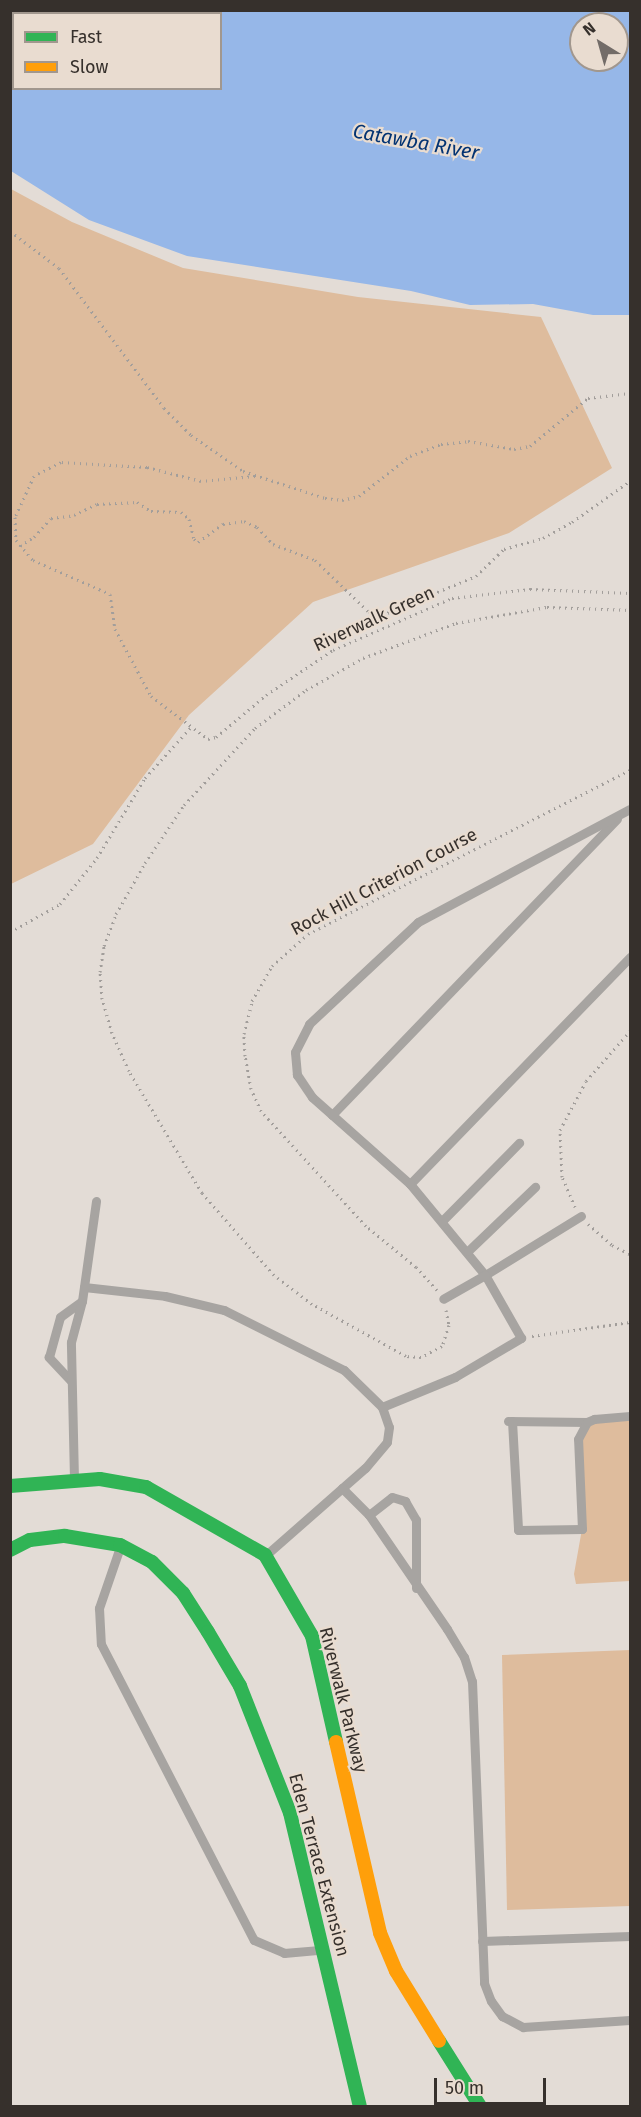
<!DOCTYPE html>
<html>
<head>
<meta charset="utf-8">
<style>
  body { margin:0 }
  #map { position:relative; width:641px; height:2117px; overflow:hidden; background:#e3dcd6; font-family:"Fira Sans",sans-serif }
  div>[style] { position:absolute }
  [style*='--x'] { left:calc(var(--x)*1px); top:calc(var(--y)*1px); width:calc(var(--w)*1px); rotate:calc(var(--a)*1deg) }
  .green>* { inset:0; background:#debc9d }
  .water>* { inset:0; background:#96b7e8 }
  .path>* { height:3px; margin-top:-1.5px; transform-origin:0; background:repeating-linear-gradient(90deg,#a29e9b 0 1.5px,transparent 0 6px) }
  .lane>* { height:9px; margin:-4.5px; padding:0 4.5px; transform-origin:4.5px; border-radius:4.5px; background:#a7a4a1 }
  .fast>* { height:14px; margin:-7px; padding:0 7px; transform-origin:7px; border-radius:7px; background:#30b455 }
  .slow>* { height:14px; margin:-7px; padding:0 7px; transform-origin:7px; border-radius:7px; background:#ff9f0a }
  span { translate:-50% -50%; white-space:nowrap; text-align:center; line-height:1.15; -webkit-text-stroke:4.5px #e9dcd0; paint-order:stroke }
  .street-label { font-size:18px; color:#36302c }
  .water-label { font-size:20px; color:#033372; font-style:italic }
  .frame { position:absolute; inset:0; border:12px solid #36302c; pointer-events:none }
  .legend { position:absolute; left:12px; top:12px; width:210px; height:78px; box-sizing:border-box; background:#e9dcd0; border:2px solid #a1978e; margin:0; padding:8px 10px; list-style:none; font-size:18px; color:#36302c }
  .legend li { display:flex; align-items:center; gap:12px; height:30px }
  .legend b { width:30px; border:2px solid #a1978e }
  .north { position:absolute; left:569px; top:12px; width:60px; height:60px; box-sizing:border-box; background:#e9dcd0; border:2px solid #a1978e; border-radius:50%; rotate:323deg; font-size:16px; font-weight:700; line-height:24px; text-align:center; color:#36302c }
  .north::after { content:''; display:block; margin:auto; width:21px; height:27px; background:#736c68; clip-path:polygon(50% 0,100% 100%,50% 72%,0 100%) }
  .scale { position:absolute; left:434px; top:2078px; width:112px; height:27px; box-sizing:border-box; border:3px solid #36302c; border-top:0; padding-left:8px; font-size:18px; line-height:21px; white-space:nowrap; color:#36302c; -webkit-text-stroke:4px #e9dcd0; paint-order:stroke }
</style>
</head>
<body>
<div id="map">
  <div class="green">
    <div style="clip-path:polygon(11px 189px,72px 222px,183px 268px,358px 297px,541px 317px,612px 468px,509px 533px,313px 602px,189px 715px,93px 844px,11px 884px)"></div>
    <div style="clip-path:polygon(630px 1416px,630px 1581px,576px 1584px,574px 1574px,582px 1529px,578px 1439px,587px 1422px)"></div>
    <div style="clip-path:polygon(630px 1650px,630px 1906px,507px 1910px,502px 1655px)"></div>
  </div>
  <div class="water">
    <div style="clip-path:polygon(evenodd,11px 10px,630px 11px,630px 315px,593px 315px,533px 304px,470px 305px,411px 291px,187px 256px,89px 220px,11px 171px,11px 10px,14px 14px,220px 14px,220px 88px,14px 88px,14px 14px,11px 10px,581px 24px,617px 24px,617px 60px,581px 60px,581px 24px)"></div>
  </div>
  <div class="path">
    <div style="--x:10;--y:231;--w:61;--a:37.1"></div>
    <div style="--x:59;--y:268;--w:175;--a:53.1"></div>
    <div style="--x:164;--y:408;--w:38;--a:45"></div>
    <div style="--x:191;--y:435;--w:63;--a:34.7"></div>
    <div style="--x:243;--y:471;--w:86;--a:18.2"></div>
    <div style="--x:325;--y:498;--w:17;--a:7"></div>
    <div style="--x:342;--y:500;--w:17;--a:-13"></div>
    <div style="--x:359;--y:496;--w:65;--a:-38.1"></div>
    <div style="--x:410;--y:456;--w:33;--a:-21"></div>
    <div style="--x:441;--y:444;--w:27;--a:-6"></div>
    <div style="--x:468;--y:441;--w:47;--a:9.9"></div>
    <div style="--x:514;--y:449;--w:16;--a:-11"></div>
    <div style="--x:530;--y:446;--w:75;--a:-39.6"></div>
    <div style="--x:588;--y:398;--w:42;--a:-6.8"></div>
    <div style="--x:255;--y:476;--w:54;--a:174.7"></div>
    <div style="--x:201;--y:481;--w:56;--a:-165.5"></div>
    <div style="--x:147;--y:467;--w:86;--a:-176.7"></div>
    <div style="--x:61;--y:462;--w:30;--a:153"></div>
    <div style="--x:34;--y:476;--w:45;--a:114.9"></div>
    <div style="--x:15;--y:517;--w:23;--a:88"></div>
    <div style="--x:16;--y:540;--w:26;--a:50"></div>
    <div style="--x:33;--y:560;--w:84;--a:23.8"></div>
    <div style="--x:110;--y:594;--w:35;--a:82"></div>
    <div style="--x:115;--y:629;--w:76;--a:61.8"></div>
    <div style="--x:151;--y:696;--w:71;--a:37"></div>
    <div style="--x:208;--y:739;--w:8;--a:-14"></div>
    <div style="--x:216;--y:737;--w:65;--a:-40"></div>
    <div style="--x:266;--y:695;--w:81;--a:-33.9"></div>
    <div style="--x:333;--y:650;--w:130;--a:-23.6"></div>
    <div style="--x:452;--y:598;--w:79;--a:-6.6"></div>
    <div style="--x:530;--y:589;--w:100;--a:2.3"></div>
    <div style="--x:20;--y:546;--w:17;--a:-33"></div>
    <div style="--x:34;--y:537;--w:25;--a:-48"></div>
    <div style="--x:51;--y:518;--w:23;--a:-7"></div>
    <div style="--x:74;--y:515;--w:25;--a:-26"></div>
    <div style="--x:97;--y:504;--w:40;--a:-2.9"></div>
    <div style="--x:137;--y:502;--w:17;--a:33"></div>
    <div style="--x:151;--y:511;--w:30;--a:2"></div>
    <div style="--x:181;--y:512;--w:11;--a:41"></div>
    <div style="--x:189;--y:519;--w:21;--a:76"></div>
    <div style="--x:194;--y:539;--w:5;--a:37"></div>
    <div style="--x:198;--y:542;--w:31;--a:-36"></div>
    <div style="--x:223;--y:524;--w:21;--a:-8"></div>
    <div style="--x:244;--y:521;--w:14;--a:25"></div>
    <div style="--x:257;--y:527;--w:23;--a:47"></div>
    <div style="--x:273;--y:544;--w:45;--a:20.9"></div>
    <div style="--x:315;--y:560;--w:74;--a:43.9"></div>
    <div style="--x:368;--y:611;--w:15;--a:16"></div>
    <div style="--x:382;--y:615;--w:102;--a:-22.5"></div>
    <div style="--x:476;--y:576;--w:39;--a:-44"></div>
    <div style="--x:504;--y:549;--w:41;--a:-15.8"></div>
    <div style="--x:543;--y:538;--w:33;--a:-29"></div>
    <div style="--x:572;--y:522;--w:71;--a:-35.3"></div>
    <div style="--x:10;--y:932;--w:57;--a:-29.2"></div>
    <div style="--x:60;--y:904;--w:59;--a:-51.2"></div>
    <div style="--x:97;--y:858;--w:93;--a:-59"></div>
    <div style="--x:145;--y:778;--w:70;--a:-47.9"></div>
    <div style="--x:575;--y:1207;--w:33;--a:-113"></div>
    <div style="--x:562;--y:1177;--w:47;--a:-92.4"></div>
    <div style="--x:560;--y:1130;--w:55;--a:-62"></div>
    <div style="--x:586;--y:1081;--w:67;--a:-48.7"></div>
    <div style="--x:588;--y:1224;--w:32;--a:41"></div>
    <div style="--x:612;--y:1245;--w:20;--a:27"></div>
    <div style="--x:437;--y:1290;--w:31;--a:-132"></div>
    <div style="--x:416;--y:1267;--w:65;--a:-140.6"></div>
    <div style="--x:366;--y:1226;--w:156;--a:-132.4"></div>
    <div style="--x:261;--y:1111;--w:24;--a:-114"></div>
    <div style="--x:251;--y:1089;--w:34;--a:-100"></div>
    <div style="--x:245;--y:1056;--w:22;--a:-93"></div>
    <div style="--x:244;--y:1034;--w:34;--a:-76"></div>
    <div style="--x:252;--y:1001;--w:40;--a:-60.3"></div>
    <div style="--x:272;--y:966;--w:48;--a:-41.6"></div>
    <div style="--x:308;--y:934;--w:361;--a:-27"></div>
    <div style="--x:446;--y:1310;--w:15;--a:79"></div>
    <div style="--x:449;--y:1325;--w:22;--a:108"></div>
    <div style="--x:442;--y:1346;--w:24;--a:152"></div>
    <div style="--x:421;--y:1357;--w:15;--a:-176"></div>
    <div style="--x:406;--y:1356;--w:107;--a:-151"></div>
    <div style="--x:312;--y:1304;--w:48;--a:-142.7"></div>
    <div style="--x:274;--y:1275;--w:109;--a:-131.3"></div>
    <div style="--x:202;--y:1193;--w:142;--a:-120.9"></div>
    <div style="--x:129;--y:1071;--w:42;--a:-114.1"></div>
    <div style="--x:112;--y:1033;--w:35;--a:-106"></div>
    <div style="--x:102;--y:999;--w:27;--a:-94"></div>
    <div style="--x:100;--y:972;--w:26;--a:-81"></div>
    <div style="--x:104;--y:946;--w:34;--a:-69"></div>
    <div style="--x:116;--y:914;--w:59;--a:-60.4"></div>
    <div style="--x:145;--y:863;--w:70;--a:-56.1"></div>
    <div style="--x:184;--y:805;--w:105;--a:-47.3"></div>
    <div style="--x:255;--y:728;--w:64;--a:-36.7"></div>
    <div style="--x:306;--y:690;--w:65;--a:-29.3"></div>
    <div style="--x:363;--y:658;--w:99;--a:-20.6"></div>
    <div style="--x:456;--y:623;--w:92;--a:-10"></div>
    <div style="--x:547;--y:607;--w:83;--a:2.1"></div>
    <div style="--x:532;--y:1336;--w:99;--a:-8.1"></div>
  </div>
  <div class="lane">
    <div style="--x:332;--y:1115;--w:411;--a:-46.1"></div>
    <div style="--x:410;--y:1184;--w:316;--a:-45.9"></div>
    <div style="--x:581;--y:1216;--w:113;--a:148.4"></div>
    <div style="--x:485;--y:1275;--w:118;--a:-129.5"></div>
    <div style="--x:410;--y:1184;--w:131;--a:-138.4"></div>
    <div style="--x:312;--y:1097;--w:27;--a:-124"></div>
    <div style="--x:297;--y:1075;--w:23;--a:-95"></div>
    <div style="--x:295;--y:1052;--w:31;--a:-63"></div>
    <div style="--x:309;--y:1024;--w:149;--a:-43.1"></div>
    <div style="--x:418;--y:922;--w:240;--a:-28.1"></div>
    <div style="--x:442;--y:1221;--w:110;--a:-45.4"></div>
    <div style="--x:468;--y:1251;--w:93;--a:-43.7"></div>
    <div style="--x:84;--y:1287;--w:81;--a:6.3"></div>
    <div style="--x:165;--y:1296;--w:61;--a:13.3"></div>
    <div style="--x:224;--y:1310;--w:134;--a:26.6"></div>
    <div style="--x:344;--y:1370;--w:53;--a:44.2"></div>
    <div style="--x:382;--y:1407;--w:21;--a:71"></div>
    <div style="--x:389;--y:1427;--w:15;--a:98"></div>
    <div style="--x:387;--y:1442;--w:34;--a:130"></div>
    <div style="--x:365;--y:1468;--w:132;--a:138.7"></div>
    <div style="--x:71;--y:1381;--w:33;--a:-133"></div>
    <div style="--x:49;--y:1357;--w:41;--a:-74.6"></div>
    <div style="--x:60;--y:1317;--w:27;--a:-36"></div>
    <div style="--x:382;--y:1407;--w:79;--a:-22.3"></div>
    <div style="--x:455;--y:1377;--w:77;--a:-30.6"></div>
    <div style="--x:521;--y:1338;--w:73;--a:-119.7"></div>
    <div style="--x:485;--y:1275;--w:48;--a:150.3"></div>
    <div style="--x:508;--y:1421;--w:79;--a:0.7"></div>
    <div style="--x:512;--y:1421;--w:109;--a:86.8"></div>
    <div style="--x:518;--y:1530;--w:64;--a:-0.9"></div>
    <div style="--x:582;--y:1529;--w:90;--a:-92.5"></div>
    <div style="--x:578;--y:1439;--w:19;--a:-62"></div>
    <div style="--x:587;--y:1422;--w:8;--a:-23"></div>
    <div style="--x:594;--y:1419;--w:36;--a:-5"></div>
    <div style="--x:74;--y:1479;--w:137;--a:-91.3"></div>
    <div style="--x:71;--y:1342;--w:42;--a:-75"></div>
    <div style="--x:82;--y:1301;--w:101;--a:-82"></div>
    <div style="--x:342;--y:1488;--w:38;--a:45"></div>
    <div style="--x:369;--y:1515;--w:138;--a:55.6"></div>
    <div style="--x:447;--y:1629;--w:33;--a:59"></div>
    <div style="--x:464;--y:1657;--w:25;--a:72"></div>
    <div style="--x:472;--y:1681;--w:302;--a:87.7"></div>
    <div style="--x:484;--y:1983;--w:19;--a:69"></div>
    <div style="--x:491;--y:2001;--w:19;--a:54"></div>
    <div style="--x:502;--y:2016;--w:24;--a:28"></div>
    <div style="--x:523;--y:2027;--w:107;--a:-3.7"></div>
    <div style="--x:369;--y:1515;--w:29;--a:-38"></div>
    <div style="--x:392;--y:1497;--w:14;--a:17"></div>
    <div style="--x:405;--y:1501;--w:22;--a:60"></div>
    <div style="--x:416;--y:1520;--w:68;--a:90"></div>
    <div style="--x:120;--y:1547;--w:65;--a:109"></div>
    <div style="--x:99;--y:1608;--w:36;--a:87"></div>
    <div style="--x:101;--y:1644;--w:333;--a:62.7"></div>
    <div style="--x:254;--y:1940;--w:33;--a:23"></div>
    <div style="--x:284;--y:1953;--w:36;--a:-5"></div>
    <div style="--x:482;--y:1941;--w:148;--a:-1.9"></div>
  </div>
  <div class="fast">
    <div style="--x:10;--y:1486;--w:90;--a:-4.4"></div>
    <div style="--x:100;--y:1479;--w:47;--a:9.9"></div>
    <div style="--x:146;--y:1487;--w:137;--a:29.7"></div>
    <div style="--x:265;--y:1555;--w:94;--a:59.9"></div>
    <div style="--x:312;--y:1636;--w:109;--a:77.2"></div>
    <div style="--x:10;--y:1550;--w:22;--a:-27"></div>
    <div style="--x:30;--y:1540;--w:35;--a:-7"></div>
    <div style="--x:65;--y:1536;--w:56;--a:9.3"></div>
    <div style="--x:120;--y:1545;--w:36;--a:28"></div>
    <div style="--x:152;--y:1562;--w:44;--a:45"></div>
    <div style="--x:183;--y:1593;--w:46;--a:57.3"></div>
    <div style="--x:208;--y:1632;--w:63;--a:59.3"></div>
    <div style="--x:240;--y:1686;--w:136;--a:68.5"></div>
    <div style="--x:290;--y:1813;--w:301;--a:76.6"></div>
    <div style="--x:439;--y:2041;--w:77;--a:57.8"></div>
  </div>
  <div class="slow">
    <div style="--x:336;--y:1742;--w:196;--a:77"></div>
    <div style="--x:380;--y:1933;--w:41;--a:67.2"></div>
    <div style="--x:396;--y:1971;--w:82;--a:58.4"></div>
  </div>
  <div class="street-label">
    <span style="left:374px;top:619px;rotate:-25deg">Riverwalk Green</span>
    <span style="left:384px;top:882px;rotate:-28deg">Rock Hill Criterion Course</span>
    <span style="left:343px;top:1700px;rotate:76deg">Riverwalk Parkway</span>
    <span style="left:319px;top:1865px;rotate:75deg">Eden Terrace Extension</span>
  </div>
  <div class="water-label">
    <span style="left:416px;top:142px;rotate:10deg">Catawba River</span>
  </div>
  <div class="frame"></div>
  <ul class="legend">
  <li><b style="height:8px;background:#30b455"></b>Fast</li>
  <li><b style="height:8px;background:#ff9f0a"></b>Slow</li>
  </ul>
  <div class="north">N</div>
  <div class="scale">50 m</div>
</div>
</body>
</html>
